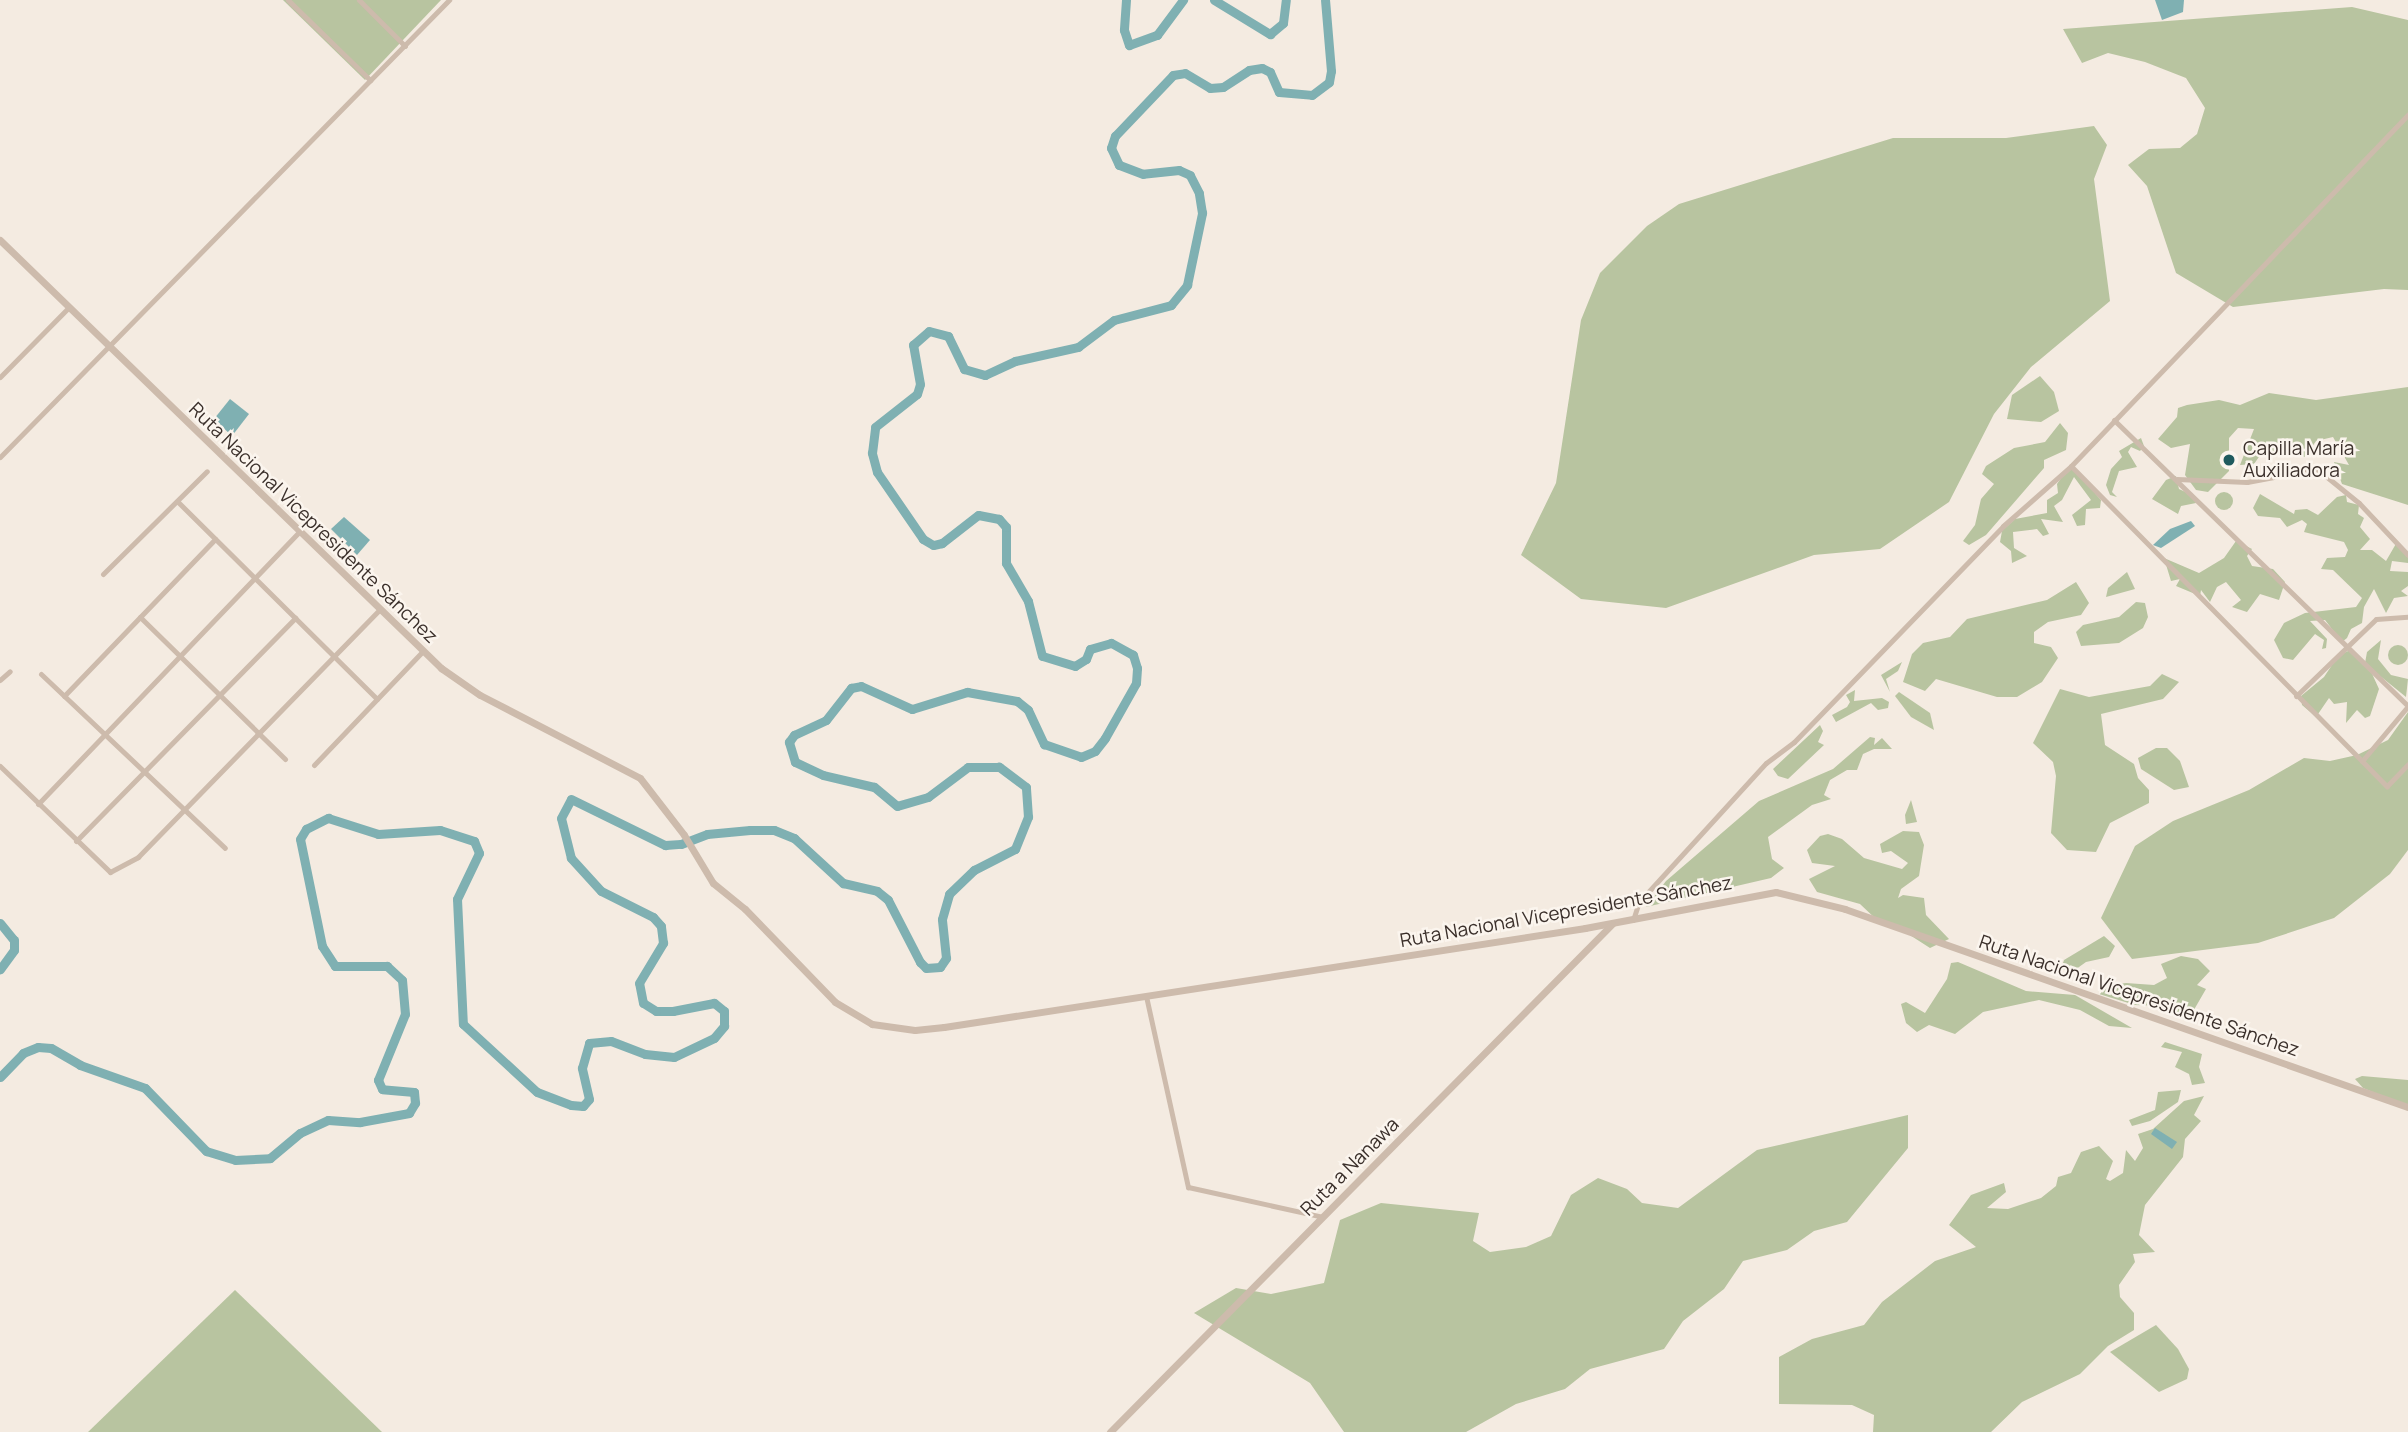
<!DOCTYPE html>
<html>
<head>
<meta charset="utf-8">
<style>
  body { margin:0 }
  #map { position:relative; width:2408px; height:1432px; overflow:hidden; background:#f4ebe1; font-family:Manrope,sans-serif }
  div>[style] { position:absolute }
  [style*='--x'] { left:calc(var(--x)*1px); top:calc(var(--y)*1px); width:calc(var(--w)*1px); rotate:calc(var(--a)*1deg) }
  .green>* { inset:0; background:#b8c4a0 }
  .round { border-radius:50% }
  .water>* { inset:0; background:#7fb0b2 }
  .river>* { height:9px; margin:-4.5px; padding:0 4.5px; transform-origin:4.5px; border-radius:4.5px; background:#7fb0b2 }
  .minor>* { height:5px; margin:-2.5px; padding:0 2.5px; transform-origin:2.5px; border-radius:2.5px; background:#cdbbac }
  .tertiary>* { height:7px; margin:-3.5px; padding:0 3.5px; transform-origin:3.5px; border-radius:3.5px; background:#cdbbac }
  .dots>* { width:19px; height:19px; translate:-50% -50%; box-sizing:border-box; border:4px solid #fbf5ee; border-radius:50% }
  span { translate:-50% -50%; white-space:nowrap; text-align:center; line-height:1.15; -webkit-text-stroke:5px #fbf5ee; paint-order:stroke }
  .poi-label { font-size:19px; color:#3b302b }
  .left { translate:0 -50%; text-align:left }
  .street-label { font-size:19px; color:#3b302b }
</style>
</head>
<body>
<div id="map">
  <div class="green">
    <div style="clip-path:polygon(283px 0,441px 0,365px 80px)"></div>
    <div style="clip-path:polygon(2352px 7px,2408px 20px,2408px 290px,2384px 289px,2233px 307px,2176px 273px,2147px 186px,2128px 165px,2149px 149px,2180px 148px,2197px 134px,2205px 108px,2186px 78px,2145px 62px,2108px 53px,2082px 63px,2063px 29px)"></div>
    <div style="clip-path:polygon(2094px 126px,2107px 145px,2094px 179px,2110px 301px,2031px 367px,1994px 414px,1949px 502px,1880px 549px,1814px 555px,1666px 608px,1581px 599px,1521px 555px,1556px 483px,1581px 320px,1600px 273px,1647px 226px,1679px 204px,1893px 138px,2006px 138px)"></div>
    <div style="clip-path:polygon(2040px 376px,2054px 392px,2059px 411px,2041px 422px,2007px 419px,2012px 395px)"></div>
    <div style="clip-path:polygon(2408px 387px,2408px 505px,2342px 484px,2334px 462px,2349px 465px,2333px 437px,2316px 441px,2305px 457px,2261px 454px,2254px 464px,2240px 465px,2254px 429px,2238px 428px,2229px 438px,2229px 471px,2208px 492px,2196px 490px,2185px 475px,2190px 444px,2171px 448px,2158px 439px,2177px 417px,2178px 408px,2187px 405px,2219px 400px,2240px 405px,2269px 393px,2316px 400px)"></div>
    <div style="clip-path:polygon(2060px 423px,2068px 433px,2066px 450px,2044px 460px,2044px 468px,1986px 535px,1969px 545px,1963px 541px,1975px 525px,1981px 499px,1994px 484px,1982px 474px,1986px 466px,2014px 448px,2045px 442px)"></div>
    <div style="clip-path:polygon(2141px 438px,2144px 446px,2140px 451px,2131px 447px,2128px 452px,2137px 467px,2119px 471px,2112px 492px,2117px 497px,2110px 495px,2106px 485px,2111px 469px,2122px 457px,2119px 451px)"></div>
    <div style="clip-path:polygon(2070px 465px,2101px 500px,2100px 508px,2086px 509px,2085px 525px,2077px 526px,2072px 515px,2091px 500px,2074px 477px,2062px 500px,2054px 506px,2063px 522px,2041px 519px,2049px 534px,2043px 536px,2037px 529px,2013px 532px,2014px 548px,2027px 556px,2012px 563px,2011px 551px,2000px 542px,2002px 531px,2015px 519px,2047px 513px,2047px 500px,2058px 493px,2057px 484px)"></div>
    <div style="clip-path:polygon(2176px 476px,2179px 489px,2194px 496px,2196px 503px,2181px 506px,2178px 514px,2152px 499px,2166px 480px)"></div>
    <div class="round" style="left:2215px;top:492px;width:18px;height:18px"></div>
    <div style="clip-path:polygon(2260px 494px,2294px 514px,2295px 510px,2307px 509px,2318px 515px,2337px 497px,2346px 495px,2347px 502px,2359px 505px,2358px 514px,2364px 518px,2360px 527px,2370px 539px,2360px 550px,2372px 550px,2386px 561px,2397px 542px,2408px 553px,2408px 563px,2392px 561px,2390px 571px,2408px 572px,2408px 586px,2401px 591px,2408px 596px,2394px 598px,2386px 613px,2374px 589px,2364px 607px,2362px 623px,2351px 629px,2347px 638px,2342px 642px,2325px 620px,2310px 621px,2327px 639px,2326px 648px,2322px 649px,2324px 640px,2315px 634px,2293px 660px,2283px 658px,2274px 640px,2284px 623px,2305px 613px,2356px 607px,2362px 598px,2333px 570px,2321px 569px,2327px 558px,2345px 557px,2348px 550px,2344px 542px,2304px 532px,2307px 524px,2302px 520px,2287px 527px,2280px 518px,2258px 516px,2253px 508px)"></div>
    <div style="clip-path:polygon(2236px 541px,2252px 549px,2247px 556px,2252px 566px,2273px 569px,2285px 582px,2279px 600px,2260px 594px,2247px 612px,2232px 607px,2241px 600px,2226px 582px,2217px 587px,2210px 602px,2201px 590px,2200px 596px,2176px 586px,2180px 579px,2171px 581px,2164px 558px,2199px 573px,2224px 558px)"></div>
    <div style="clip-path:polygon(2127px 572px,2135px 589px,2106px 597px,2108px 588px)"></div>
    <div style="clip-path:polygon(2076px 582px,2089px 603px,2081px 615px,2048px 622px,2034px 632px,2034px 643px,2051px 647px,2058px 658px,2042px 682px,2017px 697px,1997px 697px,1936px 679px,1925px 691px,1903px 682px,1912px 654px,1923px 643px,1950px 637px,1967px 619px,2047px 600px)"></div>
    <div style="clip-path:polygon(2136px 602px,2145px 603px,2148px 617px,2143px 628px,2119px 643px,2081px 646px,2076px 632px,2083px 625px,2119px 617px)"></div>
    <div style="clip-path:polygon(2381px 640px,2378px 659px,2391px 675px,2408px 679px,2406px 697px,2369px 667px,2379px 689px,2370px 716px,2365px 718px,2357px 710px,2346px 723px,2347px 702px,2334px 704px,2329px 698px,2316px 717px,2302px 705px,2301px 696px,2324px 677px,2338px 656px,2350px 650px,2365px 663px,2367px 652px)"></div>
    <div class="round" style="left:2388px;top:645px;width:20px;height:20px"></div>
    <div style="clip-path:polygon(1902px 662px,1898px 671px,1886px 679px,1890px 692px,1881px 675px)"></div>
    <div style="clip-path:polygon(2162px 674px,2179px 682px,2163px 699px,2101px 714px,2105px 745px,2134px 764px,2138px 778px,2149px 790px,2149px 803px,2110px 823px,2096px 852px,2067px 850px,2051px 833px,2056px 776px,2053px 762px,2033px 743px,2060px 689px,2089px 697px,2150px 686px)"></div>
    <div style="clip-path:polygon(1855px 690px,1854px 701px,1882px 698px,1889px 702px,1888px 708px,1878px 710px,1871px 703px,1836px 722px,1832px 715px,1847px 707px,1850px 702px,1846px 695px)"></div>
    <div style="clip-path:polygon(1899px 692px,1930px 713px,1934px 730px,1911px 717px,1895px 696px)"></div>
    <div style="clip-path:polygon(2408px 712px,2408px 850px,2390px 874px,2334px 918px,2258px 943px,2132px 959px,2101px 918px,2135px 846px,2173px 821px,2249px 790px,2304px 758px,2330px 761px,2357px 755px,2388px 740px)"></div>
    <div style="clip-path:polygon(1820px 725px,1823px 731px,1818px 742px,1824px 745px,1788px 779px,1778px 776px,1773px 769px)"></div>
    <div style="clip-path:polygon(1870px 737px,1875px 738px,1874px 745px,1882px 738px,1892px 749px,1874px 749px,1863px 754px,1857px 770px,1847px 770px,1830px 780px,1824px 795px,1831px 799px,1812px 805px,1768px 837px,1772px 859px,1784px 868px,1771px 878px,1646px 907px,1666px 881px,1759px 801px,1833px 769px)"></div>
    <div style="clip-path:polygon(2156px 748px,2167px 748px,2180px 761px,2189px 787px,2174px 790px,2141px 769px,2138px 758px)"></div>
    <div style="clip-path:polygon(1911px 800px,1917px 822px,1906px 824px,1905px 815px)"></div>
    <div style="clip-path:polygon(1903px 831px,1919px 832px,1924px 845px,1919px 876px,1901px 889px,1898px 898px,1903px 895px,1924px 898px,1926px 915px,1949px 939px,1930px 948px,1902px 930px,1878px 921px,1860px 904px,1817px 892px,1809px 879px,1835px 866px,1812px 863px,1807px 850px,1820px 836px,1828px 834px,1842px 839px,1864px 858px,1902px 869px,1908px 863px,1891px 851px,1882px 853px,1880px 844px)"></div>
    <div style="clip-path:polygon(2104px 936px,2115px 946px,2109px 957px,2086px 962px,2072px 972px,2061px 969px,2064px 960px)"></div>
    <div style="clip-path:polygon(2181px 956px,2198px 959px,2210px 971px,2197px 985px,2206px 989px,2195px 1008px,2196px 1019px,2188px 1022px,2164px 1006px,2135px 1005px,2099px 994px,2105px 986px,2126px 983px,2154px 985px,2167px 978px,2161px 964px)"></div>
    <div style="clip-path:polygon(1958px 962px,2026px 991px,2075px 995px,2132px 1028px,2109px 1026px,2080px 1010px,2039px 1000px,1983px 1012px,1955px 1034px,1929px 1025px,1917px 1032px,1906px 1023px,1901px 1004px,1906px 1002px,1925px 1013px,1947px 979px,1951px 963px)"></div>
    <div style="clip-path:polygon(2165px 1042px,2202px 1054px,2199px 1067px,2205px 1083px,2192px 1085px,2189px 1074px,2175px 1067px,2182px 1052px,2161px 1047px)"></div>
    <div style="clip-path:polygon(2362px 1076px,2408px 1080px,2408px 1107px,2363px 1088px,2355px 1079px)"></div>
    <div style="clip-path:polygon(2181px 1090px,2178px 1102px,2150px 1121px,2132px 1126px,2129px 1120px,2155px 1110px,2158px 1092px)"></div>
    <div style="clip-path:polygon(2204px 1096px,2194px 1115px,2201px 1121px,2185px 1139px,2183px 1157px,2145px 1205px,2139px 1235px,2155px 1252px,2133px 1254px,2135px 1262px,2119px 1285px,2120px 1297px,2134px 1313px,2134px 1330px,2108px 1346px,2080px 1374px,2022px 1402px,1991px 1432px,1873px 1432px,1874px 1415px,1852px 1405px,1779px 1404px,1779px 1357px,1812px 1339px,1864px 1325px,1882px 1302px,1935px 1261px,1976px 1247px,1949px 1225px,1971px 1195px,2004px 1183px,2006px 1192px,1987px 1208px,2008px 1209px,2041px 1198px,2056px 1186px,2058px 1177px,2071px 1173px,2081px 1152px,2099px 1146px,2113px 1161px,2106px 1179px,2110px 1181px,2123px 1173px,2126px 1150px,2135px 1161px,2143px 1148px,2138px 1134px,2153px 1129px,2184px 1101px)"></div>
    <div style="clip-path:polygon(1908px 1115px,1908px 1148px,1847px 1222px,1814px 1231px,1787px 1250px,1743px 1261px,1724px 1289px,1683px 1321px,1664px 1349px,1590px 1369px,1565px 1389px,1516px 1404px,1466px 1432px,1344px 1432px,1310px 1383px,1194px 1313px,1236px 1288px,1271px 1294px,1324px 1283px,1340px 1220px,1381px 1203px,1479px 1213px,1473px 1241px,1490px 1252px,1526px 1247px,1551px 1236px,1571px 1195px,1598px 1178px,1627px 1189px,1642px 1203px,1678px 1208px,1757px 1150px)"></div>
    <div style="clip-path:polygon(235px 1290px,382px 1432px,88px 1432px)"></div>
    <div style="clip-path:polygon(2156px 1325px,2178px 1349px,2189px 1369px,2187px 1379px,2159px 1392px,2110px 1352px)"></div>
  </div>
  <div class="water">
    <div style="clip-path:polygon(2155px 0,2184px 0,2183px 12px,2162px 20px)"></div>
    <div style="clip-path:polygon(230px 399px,249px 414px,232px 436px,214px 419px)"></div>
    <div style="clip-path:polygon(344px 517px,370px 540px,357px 555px,331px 529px)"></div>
    <div style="clip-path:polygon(2191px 521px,2195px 526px,2161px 548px,2153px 545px,2170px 529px)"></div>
    <div style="clip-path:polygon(2155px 1128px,2177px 1142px,2172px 1149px,2151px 1134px)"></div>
  </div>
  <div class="river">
    <div style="--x:1126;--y:0;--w:30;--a:94"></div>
    <div style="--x:1124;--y:30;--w:16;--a:72"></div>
    <div style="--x:1129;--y:45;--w:30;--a:-20"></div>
    <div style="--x:1157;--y:35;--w:44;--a:-53.4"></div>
    <div style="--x:1214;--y:0;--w:66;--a:31.3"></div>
    <div style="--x:1270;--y:34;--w:17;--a:-40"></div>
    <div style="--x:1283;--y:23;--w:23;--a:-83"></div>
    <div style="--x:0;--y:923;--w:22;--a:51"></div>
    <div style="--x:14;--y:940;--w:10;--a:90"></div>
    <div style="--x:14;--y:950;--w:24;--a:126"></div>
    <div style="--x:0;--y:1077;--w:33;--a:-46"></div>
    <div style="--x:23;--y:1053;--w:16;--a:-22"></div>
    <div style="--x:38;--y:1047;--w:13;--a:4"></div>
    <div style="--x:51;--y:1048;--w:34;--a:30"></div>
    <div style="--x:80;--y:1065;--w:69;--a:19.5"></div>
    <div style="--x:145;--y:1088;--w:88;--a:45.9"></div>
    <div style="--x:206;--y:1151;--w:30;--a:17"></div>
    <div style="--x:235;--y:1160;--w:35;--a:-3"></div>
    <div style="--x:270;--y:1158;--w:39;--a:-40"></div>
    <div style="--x:300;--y:1133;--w:31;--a:-25"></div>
    <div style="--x:328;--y:1120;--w:32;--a:4"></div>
    <div style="--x:360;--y:1122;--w:50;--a:-10.4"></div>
    <div style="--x:409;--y:1113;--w:12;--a:-59"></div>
    <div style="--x:415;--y:1103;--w:11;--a:-95"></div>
    <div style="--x:414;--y:1092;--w:32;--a:-175"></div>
    <div style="--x:382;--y:1089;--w:10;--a:-114"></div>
    <div style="--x:378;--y:1080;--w:71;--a:-67.8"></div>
    <div style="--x:405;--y:1014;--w:34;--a:-95"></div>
    <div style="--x:402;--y:980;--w:21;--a:-137"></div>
    <div style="--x:387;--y:966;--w:52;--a:180"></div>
    <div style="--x:335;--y:966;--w:24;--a:-123"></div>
    <div style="--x:322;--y:946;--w:109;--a:-101.6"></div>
    <div style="--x:300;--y:839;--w:12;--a:-59"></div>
    <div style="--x:306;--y:829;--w:25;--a:-27"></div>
    <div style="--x:328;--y:818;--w:52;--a:17.7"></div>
    <div style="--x:378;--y:834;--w:62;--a:-3.7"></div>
    <div style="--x:440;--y:830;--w:36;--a:18"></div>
    <div style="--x:474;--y:841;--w:13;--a:67"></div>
    <div style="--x:479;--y:853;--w:51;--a:115.6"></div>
    <div style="--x:457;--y:899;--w:125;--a:87.3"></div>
    <div style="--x:463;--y:1024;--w:100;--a:42.6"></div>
    <div style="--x:537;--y:1092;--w:36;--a:21"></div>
    <div style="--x:571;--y:1105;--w:12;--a:5"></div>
    <div style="--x:583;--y:1106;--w:9;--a:-49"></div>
    <div style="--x:589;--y:1099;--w:32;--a:-103"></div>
    <div style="--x:582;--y:1068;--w:26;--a:-74"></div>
    <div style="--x:589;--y:1043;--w:22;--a:-5"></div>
    <div style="--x:611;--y:1041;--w:36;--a:21"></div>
    <div style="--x:645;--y:1054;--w:29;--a:6"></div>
    <div style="--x:674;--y:1057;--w:44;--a:-25.4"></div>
    <div style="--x:714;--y:1038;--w:16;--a:-50"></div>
    <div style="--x:724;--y:1026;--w:15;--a:-90"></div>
    <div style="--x:724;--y:1011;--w:13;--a:-141"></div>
    <div style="--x:714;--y:1003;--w:42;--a:169"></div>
    <div style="--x:673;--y:1011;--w:17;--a:180"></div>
    <div style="--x:656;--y:1011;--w:15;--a:-148"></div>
    <div style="--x:643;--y:1003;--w:20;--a:-101"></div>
    <div style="--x:639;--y:983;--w:47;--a:-59"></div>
    <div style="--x:663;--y:943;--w:17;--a:-97"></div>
    <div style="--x:661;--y:926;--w:12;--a:-132"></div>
    <div style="--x:653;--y:917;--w:58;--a:-153.4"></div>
    <div style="--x:601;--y:891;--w:45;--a:-132.3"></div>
    <div style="--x:571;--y:858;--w:41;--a:-104"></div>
    <div style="--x:561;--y:818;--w:21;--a:-62"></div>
    <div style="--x:571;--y:799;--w:105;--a:26.1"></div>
    <div style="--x:665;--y:845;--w:16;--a:-4"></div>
    <div style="--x:681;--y:844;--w:28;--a:-21"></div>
    <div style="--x:707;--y:834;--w:43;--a:-5.3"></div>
    <div style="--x:750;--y:830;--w:24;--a:0"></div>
    <div style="--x:774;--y:830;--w:22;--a:22"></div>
    <div style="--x:794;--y:838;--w:67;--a:42.6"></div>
    <div style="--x:843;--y:883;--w:35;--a:13"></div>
    <div style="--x:877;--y:891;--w:14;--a:39"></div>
    <div style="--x:888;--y:900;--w:70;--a:62.7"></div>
    <div style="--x:920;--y:962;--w:8;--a:45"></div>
    <div style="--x:926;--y:968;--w:14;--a:-4"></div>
    <div style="--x:940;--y:967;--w:11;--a:-56"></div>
    <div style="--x:946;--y:958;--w:39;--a:-96"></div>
    <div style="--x:942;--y:919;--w:26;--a:-74"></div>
    <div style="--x:949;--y:894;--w:35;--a:-44"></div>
    <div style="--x:974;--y:870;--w:46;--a:-27.1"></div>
    <div style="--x:1015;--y:849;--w:35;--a:-68"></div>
    <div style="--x:1028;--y:817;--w:30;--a:-94"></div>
    <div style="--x:1026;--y:787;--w:34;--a:-143"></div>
    <div style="--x:999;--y:767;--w:31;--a:180"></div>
    <div style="--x:968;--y:767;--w:50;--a:143.1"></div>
    <div style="--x:928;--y:797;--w:32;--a:164"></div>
    <div style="--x:897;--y:806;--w:30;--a:-140"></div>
    <div style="--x:874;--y:787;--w:52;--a:-166.8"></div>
    <div style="--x:823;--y:775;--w:31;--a:-155"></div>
    <div style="--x:795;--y:762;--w:21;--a:-107"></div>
    <div style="--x:789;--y:742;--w:9;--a:-54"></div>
    <div style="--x:794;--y:735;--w:35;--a:-25"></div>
    <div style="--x:826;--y:720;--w:41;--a:-52"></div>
    <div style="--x:851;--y:688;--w:10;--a:-11"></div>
    <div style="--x:861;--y:686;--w:56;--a:24.3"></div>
    <div style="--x:912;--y:709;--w:58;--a:-17.2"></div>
    <div style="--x:967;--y:692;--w:51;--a:10.2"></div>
    <div style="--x:1017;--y:701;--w:14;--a:39"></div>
    <div style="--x:1028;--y:710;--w:38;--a:65"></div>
    <div style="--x:1044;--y:744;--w:39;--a:19"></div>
    <div style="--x:1081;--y:757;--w:15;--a:-23"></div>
    <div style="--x:1095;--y:751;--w:16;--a:-52"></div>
    <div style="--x:1105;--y:738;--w:63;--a:-60.6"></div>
    <div style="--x:1136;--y:683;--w:15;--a:-86"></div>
    <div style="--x:1137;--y:668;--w:14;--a:-107"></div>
    <div style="--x:1133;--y:655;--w:25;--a:-151"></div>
    <div style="--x:1111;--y:643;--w:22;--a:164"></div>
    <div style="--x:1090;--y:649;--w:11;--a:112"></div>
    <div style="--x:1086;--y:659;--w:13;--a:148"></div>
    <div style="--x:1075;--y:666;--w:34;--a:-163"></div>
    <div style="--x:1042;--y:656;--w:57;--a:-104.3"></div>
    <div style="--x:1028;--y:601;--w:44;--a:-120.1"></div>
    <div style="--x:1006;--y:563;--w:36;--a:-90"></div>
    <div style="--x:1006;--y:527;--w:11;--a:-131"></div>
    <div style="--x:999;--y:519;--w:21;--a:-169"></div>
    <div style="--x:978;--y:515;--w:46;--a:142.1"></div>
    <div style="--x:942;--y:543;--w:9;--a:167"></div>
    <div style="--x:933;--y:545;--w:12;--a:-149"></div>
    <div style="--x:923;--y:539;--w:81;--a:-124.5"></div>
    <div style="--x:877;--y:472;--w:20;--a:-105"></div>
    <div style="--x:872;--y:453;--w:26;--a:-83"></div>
    <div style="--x:875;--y:427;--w:53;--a:-38.2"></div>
    <div style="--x:917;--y:394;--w:10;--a:-73"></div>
    <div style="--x:920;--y:384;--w:40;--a:-100"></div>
    <div style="--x:913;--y:345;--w:21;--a:-41"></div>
    <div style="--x:929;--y:331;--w:20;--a:15"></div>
    <div style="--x:948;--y:336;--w:37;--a:64"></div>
    <div style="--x:964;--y:369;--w:22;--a:16"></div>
    <div style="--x:985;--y:375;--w:33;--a:-25"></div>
    <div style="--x:1015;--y:361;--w:65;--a:-12.5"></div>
    <div style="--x:1078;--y:347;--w:45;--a:-36.9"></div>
    <div style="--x:1114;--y:320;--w:59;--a:-14.7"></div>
    <div style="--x:1171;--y:305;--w:26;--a:-51"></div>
    <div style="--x:1187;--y:285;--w:74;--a:-78.2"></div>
    <div style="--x:1202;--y:213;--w:20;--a:-99"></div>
    <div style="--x:1199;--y:193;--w:20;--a:-117"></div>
    <div style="--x:1190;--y:175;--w:12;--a:-156"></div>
    <div style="--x:1179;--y:170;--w:36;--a:174"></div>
    <div style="--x:1143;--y:174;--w:26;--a:-159"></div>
    <div style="--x:1119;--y:165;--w:19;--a:-115"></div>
    <div style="--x:1111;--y:148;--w:13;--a:-72"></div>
    <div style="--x:1115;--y:136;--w:84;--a:-46.4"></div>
    <div style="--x:1173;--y:75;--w:12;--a:-9"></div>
    <div style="--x:1185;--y:73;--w:29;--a:31"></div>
    <div style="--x:1210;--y:88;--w:13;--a:-4"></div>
    <div style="--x:1223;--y:87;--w:31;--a:-33"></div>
    <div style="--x:1249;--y:70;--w:13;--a:-9"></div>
    <div style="--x:1262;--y:68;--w:9;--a:27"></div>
    <div style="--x:1270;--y:72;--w:22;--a:66"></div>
    <div style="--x:1279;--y:92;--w:33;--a:5"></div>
    <div style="--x:1312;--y:95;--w:21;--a:-37"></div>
    <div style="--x:1329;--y:82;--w:11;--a:-80"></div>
    <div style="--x:1331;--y:71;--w:71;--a:-94.8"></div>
  </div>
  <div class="minor">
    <div style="--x:288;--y:0;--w:115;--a:44.3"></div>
    <div style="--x:359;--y:0;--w:65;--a:45"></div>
    <div style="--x:0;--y:377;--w:98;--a:-45.4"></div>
    <div style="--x:2114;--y:420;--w:410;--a:44.2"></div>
    <div style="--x:0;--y:457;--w:641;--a:-45.51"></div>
    <div style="--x:2071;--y:466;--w:450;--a:45.4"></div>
    <div style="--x:2387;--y:786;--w:30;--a:-46"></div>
    <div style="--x:2177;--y:479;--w:70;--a:2.5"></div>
    <div style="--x:2247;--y:482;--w:71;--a:-10.5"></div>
    <div style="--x:2317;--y:469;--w:54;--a:39"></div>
    <div style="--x:2359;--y:503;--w:71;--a:46.7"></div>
    <div style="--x:178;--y:502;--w:280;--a:44.7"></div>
    <div style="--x:103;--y:574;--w:146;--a:-44.7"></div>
    <div style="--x:140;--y:617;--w:203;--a:44.4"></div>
    <div style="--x:41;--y:674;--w:253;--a:43.4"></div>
    <div style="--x:0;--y:680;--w:13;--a:-42"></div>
    <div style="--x:64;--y:696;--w:218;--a:-46.1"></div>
    <div style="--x:2296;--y:696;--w:111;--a:-43.9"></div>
    <div style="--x:2376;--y:619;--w:32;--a:-4"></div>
    <div style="--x:2362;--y:761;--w:72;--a:-50.1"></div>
    <div style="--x:314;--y:765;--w:158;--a:-46.3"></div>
    <div style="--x:0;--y:766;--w:153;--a:43.9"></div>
    <div style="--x:110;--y:872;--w:32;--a:-28"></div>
    <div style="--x:138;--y:857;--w:347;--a:-45.7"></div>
    <div style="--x:38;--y:804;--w:377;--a:-46.2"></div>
    <div style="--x:76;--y:841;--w:313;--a:-45.5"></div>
    <div style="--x:1633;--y:920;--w:19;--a:-72"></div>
    <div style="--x:1639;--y:902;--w:188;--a:-47.6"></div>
    <div style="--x:1766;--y:763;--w:35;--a:-37"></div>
    <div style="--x:1794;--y:742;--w:301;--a:-45.9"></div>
    <div style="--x:2003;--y:526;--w:91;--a:-41.4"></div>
    <div style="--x:2071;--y:466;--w:487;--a:-46.2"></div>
    <div style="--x:1146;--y:996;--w:196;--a:77.6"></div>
    <div style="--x:1188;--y:1187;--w:138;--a:12.5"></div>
  </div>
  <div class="tertiary">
    <div style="--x:0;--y:240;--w:615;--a:44.14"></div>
    <div style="--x:441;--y:668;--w:47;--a:34.7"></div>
    <div style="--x:480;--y:695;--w:180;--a:27.4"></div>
    <div style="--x:640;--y:778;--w:72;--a:52.3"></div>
    <div style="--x:684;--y:835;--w:56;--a:58.9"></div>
    <div style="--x:713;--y:883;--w:41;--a:39.1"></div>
    <div style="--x:745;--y:909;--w:129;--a:45.9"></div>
    <div style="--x:835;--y:1002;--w:43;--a:30.7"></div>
    <div style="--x:872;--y:1024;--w:43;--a:7.9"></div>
    <div style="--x:915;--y:1030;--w:29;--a:-6"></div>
    <div style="--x:944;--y:1027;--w:649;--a:-8.78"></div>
    <div style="--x:1585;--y:928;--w:194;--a:-10.7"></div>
    <div style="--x:1776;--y:892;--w:71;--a:13.8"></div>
    <div style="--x:1845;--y:909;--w:597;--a:19.38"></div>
    <div style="--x:1110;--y:1432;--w:714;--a:-45.34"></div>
  </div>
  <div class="dots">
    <div style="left:2229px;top:460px;background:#1f5a5e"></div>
  </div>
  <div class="poi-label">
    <span class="left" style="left:2243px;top:460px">Capilla María<br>Auxiliadora</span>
  </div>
  <div class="street-label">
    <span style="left:313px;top:523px;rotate:44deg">Ruta Nacional Vicepresidente Sánchez</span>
    <span style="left:1566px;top:912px;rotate:-10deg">Ruta Nacional Vicepresidente Sánchez</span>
    <span style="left:2139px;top:996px;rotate:19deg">Ruta Nacional Vicepresidente Sánchez</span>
    <span style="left:1350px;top:1167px;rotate:-45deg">Ruta a Nanawa</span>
  </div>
</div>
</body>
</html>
